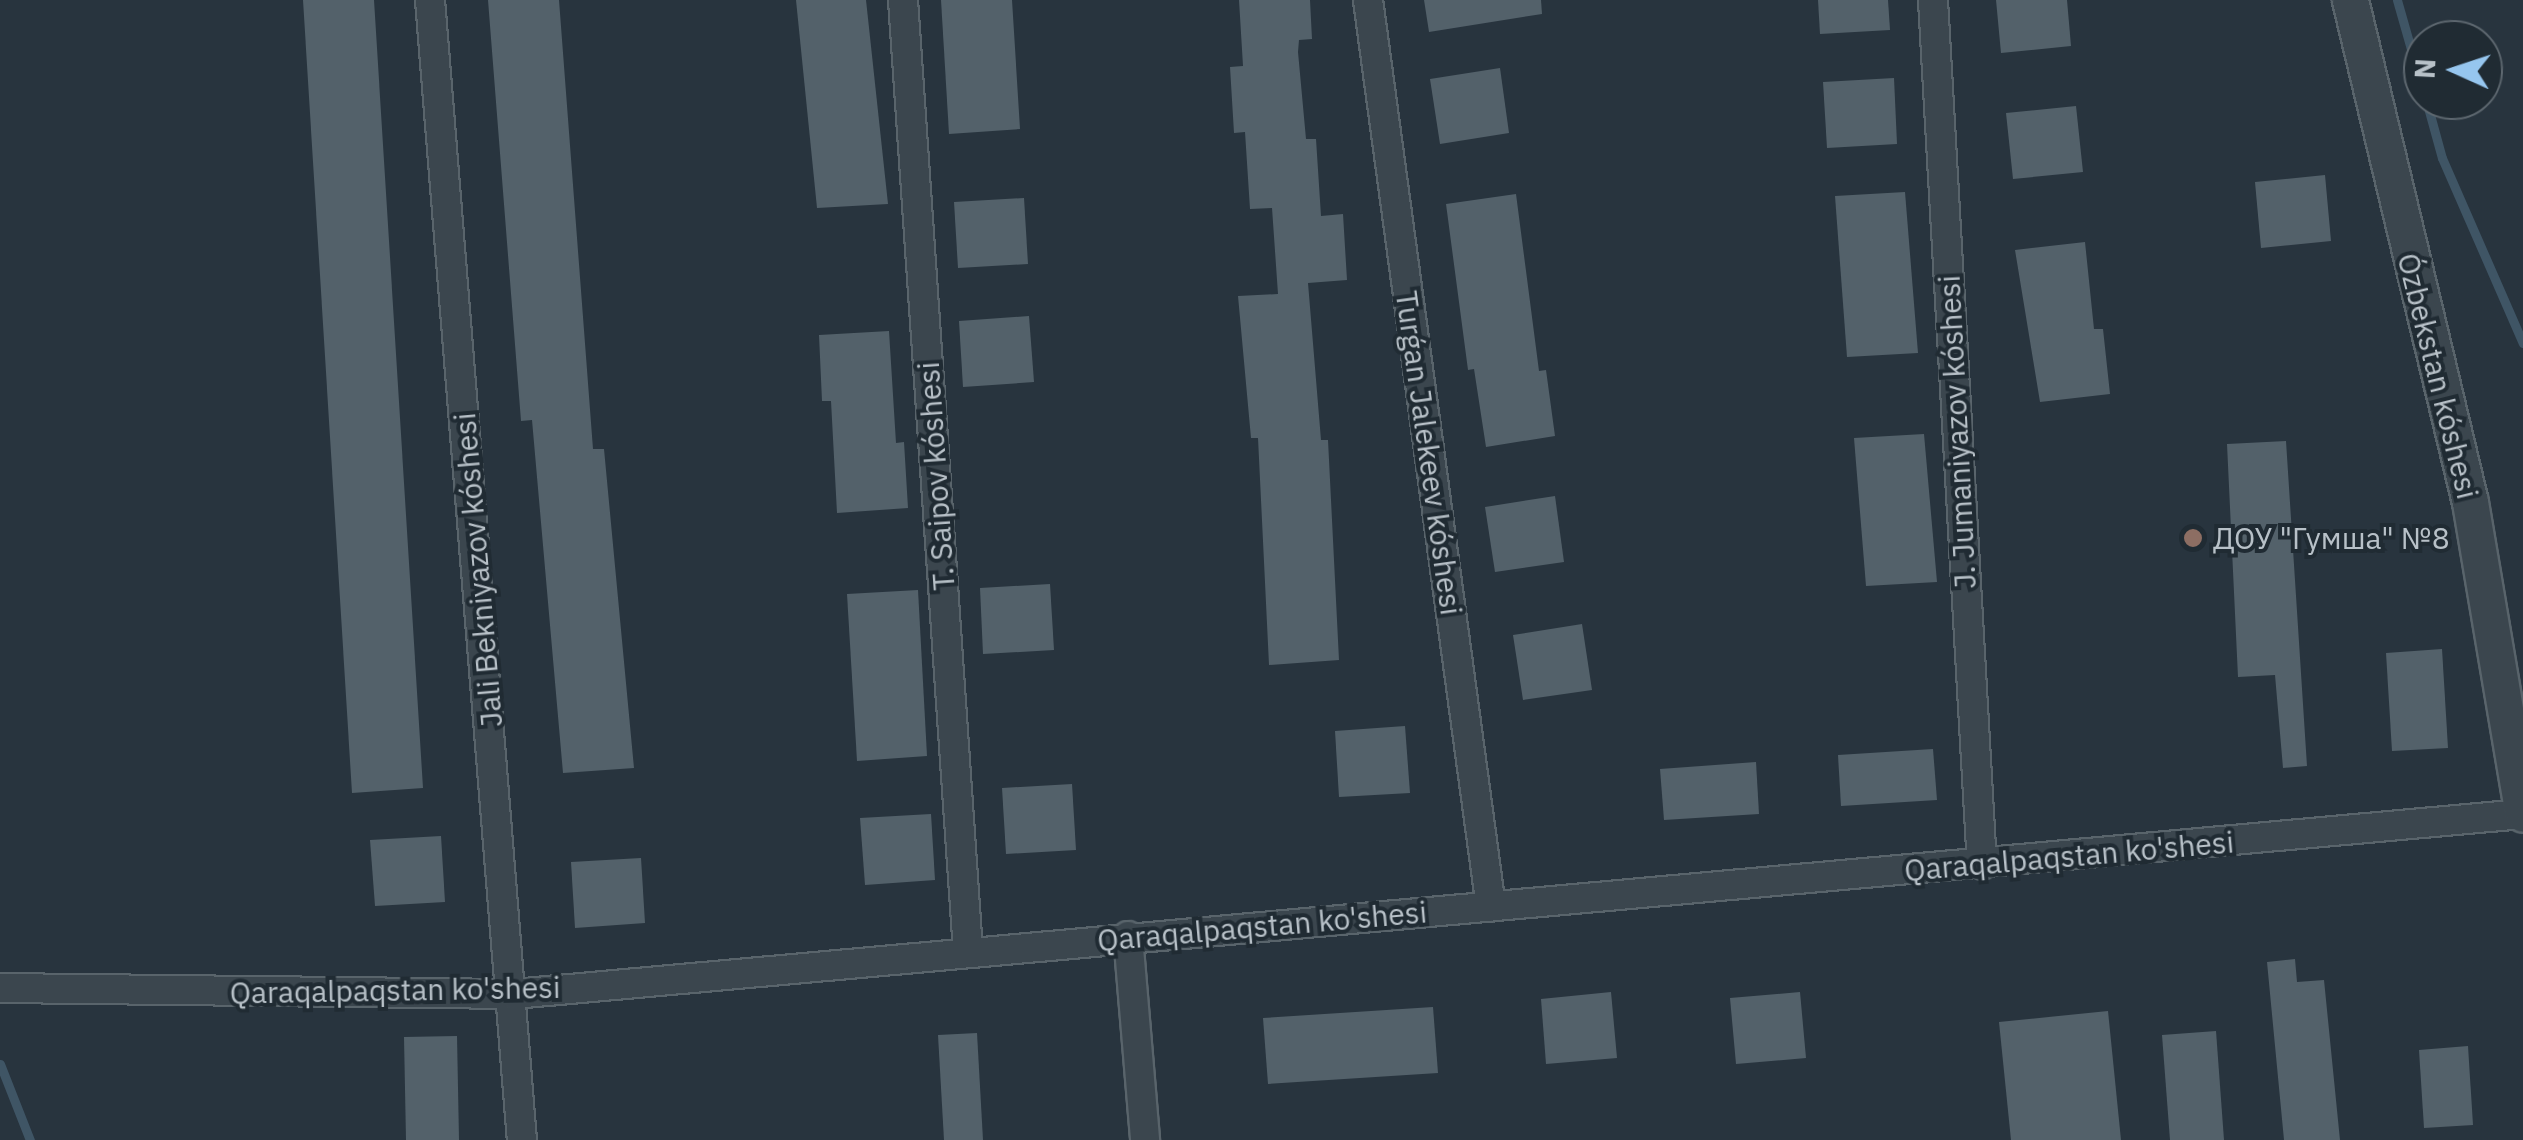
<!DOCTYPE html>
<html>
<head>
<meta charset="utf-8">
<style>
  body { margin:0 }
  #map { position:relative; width:2523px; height:1140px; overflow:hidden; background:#28343e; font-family:"IBM Plex Sans",sans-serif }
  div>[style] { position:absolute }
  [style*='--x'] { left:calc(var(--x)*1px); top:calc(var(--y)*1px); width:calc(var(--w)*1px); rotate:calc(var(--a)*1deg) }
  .stream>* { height:9px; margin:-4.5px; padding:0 4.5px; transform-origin:4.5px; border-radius:4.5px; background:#3f5565 }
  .building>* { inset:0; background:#53616a }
  .roads { filter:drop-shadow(2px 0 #59646b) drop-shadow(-2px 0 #59646b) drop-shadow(0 2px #59646b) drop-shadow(0 -2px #59646b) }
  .minor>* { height:28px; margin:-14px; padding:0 14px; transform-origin:14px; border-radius:14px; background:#3b464e }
  .tertiary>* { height:35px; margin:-17.5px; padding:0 17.5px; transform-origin:17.5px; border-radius:17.5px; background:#3b464e }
  .dots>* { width:28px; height:28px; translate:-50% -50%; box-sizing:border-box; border:5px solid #202b33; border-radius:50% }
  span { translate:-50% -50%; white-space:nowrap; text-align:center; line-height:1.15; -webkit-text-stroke:8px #202b33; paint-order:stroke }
  .street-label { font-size:30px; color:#b8c1c8 }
  .poi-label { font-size:30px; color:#b8c1c8 }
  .left { translate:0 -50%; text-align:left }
  .north { position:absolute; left:2403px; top:20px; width:100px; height:100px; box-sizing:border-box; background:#202b33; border:2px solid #5d676f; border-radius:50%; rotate:273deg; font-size:28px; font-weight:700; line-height:40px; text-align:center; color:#b8c1c8 }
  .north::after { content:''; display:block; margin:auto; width:35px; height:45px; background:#96c6ef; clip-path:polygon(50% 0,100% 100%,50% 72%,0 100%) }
</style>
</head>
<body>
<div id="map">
  <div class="stream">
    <div style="--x:2397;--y:0;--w:95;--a:74.1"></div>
    <div style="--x:2426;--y:100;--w:60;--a:74.6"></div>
    <div style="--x:2442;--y:158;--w:202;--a:66.4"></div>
    <div style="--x:0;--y:1064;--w:82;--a:68.5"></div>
  </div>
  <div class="building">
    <div style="clip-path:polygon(303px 0,374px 0,423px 788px,352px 793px)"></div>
    <div style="clip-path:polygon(488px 0,559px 0,593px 449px,604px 449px,634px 768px,563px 773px,532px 420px,521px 421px)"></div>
    <div style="clip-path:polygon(796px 0,866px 0,888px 204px,817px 208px)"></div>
    <div style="clip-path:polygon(941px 0,1012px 0,1020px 129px,949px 134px)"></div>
    <div style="clip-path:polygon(1239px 0,1310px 0,1312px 39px,1299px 40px,1298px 52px,1306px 139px,1316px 139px,1321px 216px,1343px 214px,1347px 280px,1308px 283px,1321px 440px,1328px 440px,1339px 660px,1269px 665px,1258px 438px,1251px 438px,1238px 296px,1278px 294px,1272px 208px,1250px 209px,1245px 132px,1234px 133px,1230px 67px,1243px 66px)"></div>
    <div style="clip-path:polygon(1424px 0,1541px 0,1542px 14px,1429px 32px)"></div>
    <div style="clip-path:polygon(1818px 0,1888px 0,1890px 30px,1820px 34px)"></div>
    <div style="clip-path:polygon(1996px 0,2067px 0,2071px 46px,2001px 53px)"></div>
    <div style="clip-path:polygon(1500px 68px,1509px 133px,1440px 144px,1430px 79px)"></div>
    <div style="clip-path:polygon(1894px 78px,1897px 144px,1827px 148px,1823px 82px)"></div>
    <div style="clip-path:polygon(2076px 106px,2083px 172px,2013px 179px,2006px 113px)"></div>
    <div style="clip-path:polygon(2325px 175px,2331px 241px,2261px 248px,2255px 182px)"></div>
    <div style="clip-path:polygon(1905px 192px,1918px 353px,1847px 357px,1835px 196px)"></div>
    <div style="clip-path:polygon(1516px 194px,1539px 371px,1546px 370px,1555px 436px,1486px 447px,1474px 369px,1468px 370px,1446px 204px)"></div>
    <div style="clip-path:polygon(1024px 198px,1028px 264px,958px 268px,954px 202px)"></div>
    <div style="clip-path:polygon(2085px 242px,2094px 329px,2103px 329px,2110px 394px,2040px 402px,2015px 250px)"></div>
    <div style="clip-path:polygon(1029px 316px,1034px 382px,963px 387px,959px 321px)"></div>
    <div style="clip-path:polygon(889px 331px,896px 443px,904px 442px,908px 508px,837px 513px,831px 401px,822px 401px,819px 335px)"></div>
    <div style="clip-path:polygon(1924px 434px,1937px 582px,1866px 586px,1854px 438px)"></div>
    <div style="clip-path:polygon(2286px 441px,2307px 766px,2283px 768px,2275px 675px,2238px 677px,2227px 444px)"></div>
    <div style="clip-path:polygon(1555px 496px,1564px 562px,1495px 572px,1485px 507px)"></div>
    <div style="clip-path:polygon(1050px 584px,1054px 650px,983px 654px,980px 588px)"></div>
    <div style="clip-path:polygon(918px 590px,927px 756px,857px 761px,847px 594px)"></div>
    <div style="clip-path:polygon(1582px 624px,1592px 690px,1523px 700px,1513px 635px)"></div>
    <div style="clip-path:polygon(2442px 649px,2448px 748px,2392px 751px,2386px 653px)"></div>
    <div style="clip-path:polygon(1405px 726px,1410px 793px,1339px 797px,1335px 731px)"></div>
    <div style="clip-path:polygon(1933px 749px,1937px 800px,1841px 806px,1838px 755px)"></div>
    <div style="clip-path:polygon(1756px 762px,1759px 814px,1664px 820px,1660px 769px)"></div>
    <div style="clip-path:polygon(1072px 784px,1076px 850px,1006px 854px,1002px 788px)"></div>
    <div style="clip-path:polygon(931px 814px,935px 880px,865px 885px,860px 818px)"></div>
    <div style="clip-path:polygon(441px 836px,445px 902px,375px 906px,370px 840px)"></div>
    <div style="clip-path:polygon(641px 858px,645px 923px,575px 928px,571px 862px)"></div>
    <div style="clip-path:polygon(2295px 959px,2297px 982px,2324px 980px,2340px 1140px,2284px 1140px,2267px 962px)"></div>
    <div style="clip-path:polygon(1611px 992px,1617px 1058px,1546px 1064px,1541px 999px)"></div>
    <div style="clip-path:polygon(1800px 992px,1806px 1058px,1736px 1064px,1730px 998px)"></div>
    <div style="clip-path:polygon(1433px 1007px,1438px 1073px,1268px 1084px,1263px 1018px)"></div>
    <div style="clip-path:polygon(2108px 1011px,2121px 1140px,2011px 1140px,1999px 1022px)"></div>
    <div style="clip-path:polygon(2216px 1031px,2224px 1140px,2170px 1140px,2162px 1035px)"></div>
    <div style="clip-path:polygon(977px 1033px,983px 1140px,944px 1140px,938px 1035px)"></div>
    <div style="clip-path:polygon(457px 1036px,459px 1140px,406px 1140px,404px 1037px)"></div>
    <div style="clip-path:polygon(2468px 1046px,2473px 1125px,2424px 1128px,2419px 1050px)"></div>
  </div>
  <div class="roads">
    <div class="minor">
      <div style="--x:430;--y:0;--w:1144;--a:85.39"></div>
      <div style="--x:903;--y:0;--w:953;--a:86.09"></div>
      <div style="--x:1368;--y:0;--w:915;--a:82.28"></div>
      <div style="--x:1933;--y:0;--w:866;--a:86.76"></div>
      <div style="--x:1128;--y:936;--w:205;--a:85.2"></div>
      <div style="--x:0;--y:988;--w:514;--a:0.67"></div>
      <div style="--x:514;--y:994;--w:2017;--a:-5.12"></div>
    </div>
    <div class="tertiary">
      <div style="--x:2350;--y:0;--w:516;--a:76.56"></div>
      <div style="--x:2470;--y:502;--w:316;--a:80.4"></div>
    </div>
  </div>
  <div class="dots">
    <div style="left:2193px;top:538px;background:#8d6e63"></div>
  </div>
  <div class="street-label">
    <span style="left:2438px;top:376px;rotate:76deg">Ózbekstan kóshesi</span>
    <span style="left:1957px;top:432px;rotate:-93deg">J. Jumaniyazov kóshesi</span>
    <span style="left:1429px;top:453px;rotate:82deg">Turǵan Jalekeev kóshesi</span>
    <span style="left:936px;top:476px;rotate:-94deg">T. Saipov kóshesi</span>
    <span style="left:478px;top:570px;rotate:-95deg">Jali Bekniyazov kóshesi</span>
    <span style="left:2069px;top:856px;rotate:-5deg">Qaraqalpaqstan ko'shesi</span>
    <span style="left:1262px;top:926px;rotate:-5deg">Qaraqalpaqstan ko'shesi</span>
    <span style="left:395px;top:990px;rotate:-1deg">Qaraqalpaqstan ko'shesi</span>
  </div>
  <div class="poi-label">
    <span class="left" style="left:2213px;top:538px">ДОУ "Гумша" №8</span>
  </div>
  <div class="north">N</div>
</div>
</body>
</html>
